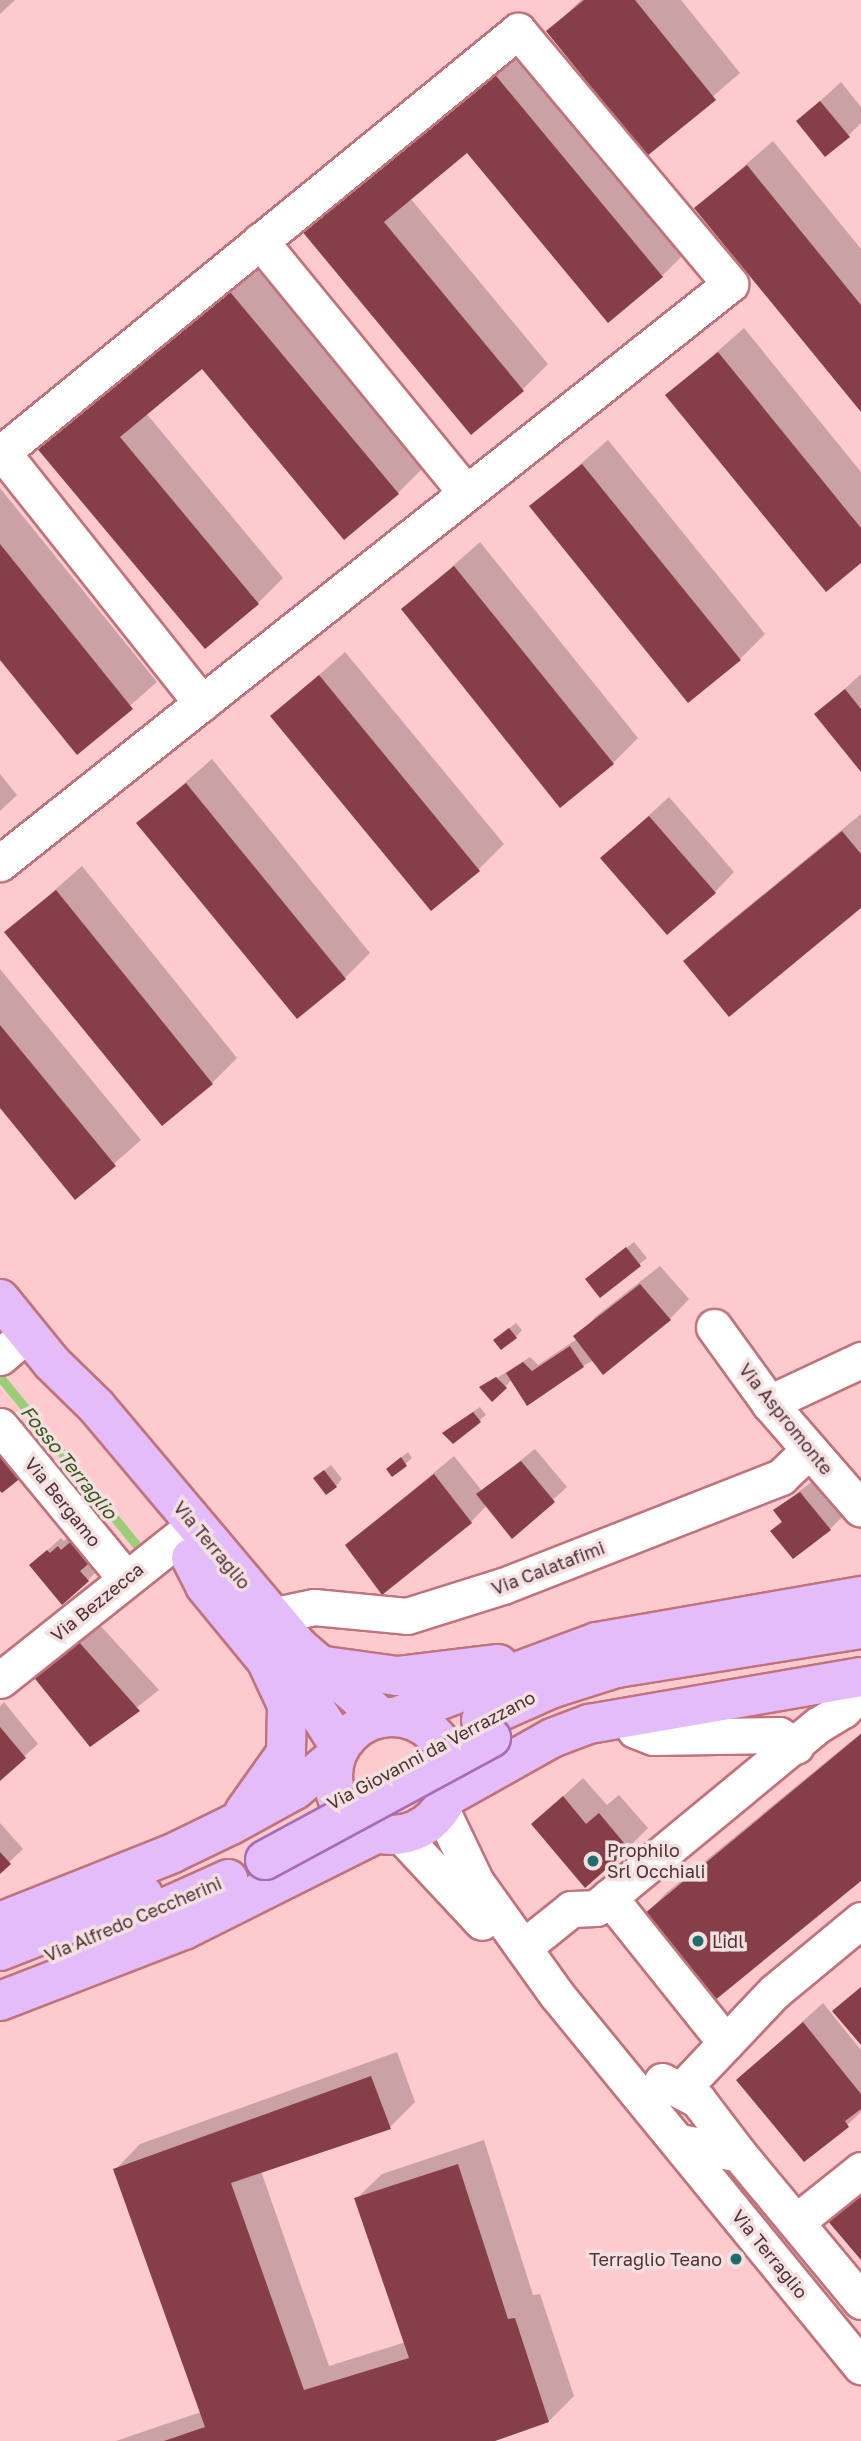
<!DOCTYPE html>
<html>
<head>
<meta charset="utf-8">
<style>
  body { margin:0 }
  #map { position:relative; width:861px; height:2441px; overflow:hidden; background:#fdcace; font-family:"Golos Text",sans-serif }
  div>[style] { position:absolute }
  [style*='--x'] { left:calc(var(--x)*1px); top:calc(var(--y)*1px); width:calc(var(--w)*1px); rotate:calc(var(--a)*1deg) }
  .shadow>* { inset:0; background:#0003 }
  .stream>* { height:9px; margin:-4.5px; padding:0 4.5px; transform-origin:4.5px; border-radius:4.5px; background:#9bce76 }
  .building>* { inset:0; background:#863f49 }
  .roads { filter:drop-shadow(2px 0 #c0737b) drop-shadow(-2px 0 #c0737b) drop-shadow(0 2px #c0737b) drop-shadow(0 -2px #c0737b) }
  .minor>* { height:35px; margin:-17.5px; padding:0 17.5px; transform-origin:17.5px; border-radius:17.5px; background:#fff }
  .major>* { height:38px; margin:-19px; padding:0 19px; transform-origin:19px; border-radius:19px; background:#e5bcfa }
  .major>.ring { margin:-19px; padding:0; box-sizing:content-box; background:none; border:38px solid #e5bcfa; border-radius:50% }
  .bridges { filter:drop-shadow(2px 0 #a66eb2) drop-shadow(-2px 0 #a66eb2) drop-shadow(0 2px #a66eb2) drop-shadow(0 -2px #a66eb2) }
  .major-bridge>* { height:38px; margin:-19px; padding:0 19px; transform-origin:19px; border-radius:19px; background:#e5bcfa }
  .dots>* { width:19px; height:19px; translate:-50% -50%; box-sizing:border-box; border:4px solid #f3e1e2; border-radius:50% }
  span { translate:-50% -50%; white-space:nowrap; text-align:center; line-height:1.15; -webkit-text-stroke:7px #f3e1e2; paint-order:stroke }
  .street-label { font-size:18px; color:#512f33 }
  .poi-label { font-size:18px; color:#512f33 }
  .left { translate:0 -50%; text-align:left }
  .right { translate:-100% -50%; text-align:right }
  .water-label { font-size:19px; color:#38581c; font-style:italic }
</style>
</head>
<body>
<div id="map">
  <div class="shadow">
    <div style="clip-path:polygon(0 0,15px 0,0 14px)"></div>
    <div style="clip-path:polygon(581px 0,681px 0,740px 73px,647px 153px,549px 31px)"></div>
    <div style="clip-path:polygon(513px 41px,687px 251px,662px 276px,467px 150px,410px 198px,548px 364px,523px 389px,298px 225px)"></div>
    <div style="clip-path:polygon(841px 82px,861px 107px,861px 123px,849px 135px,798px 121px)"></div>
    <div style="clip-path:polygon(773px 141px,861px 249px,861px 410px,696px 208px)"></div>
    <div style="clip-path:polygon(247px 257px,423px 468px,398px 493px,202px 367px,146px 413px,283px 578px,258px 603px,33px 440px)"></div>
    <div style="clip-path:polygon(744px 328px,861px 472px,861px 561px,668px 395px)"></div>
    <div style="clip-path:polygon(608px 440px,765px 634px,740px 659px,531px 507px)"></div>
    <div style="clip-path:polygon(0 488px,157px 682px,77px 752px,0 657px)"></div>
    <div style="clip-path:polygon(480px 542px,638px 738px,613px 763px,403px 610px)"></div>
    <div style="clip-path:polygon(345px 652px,504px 844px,478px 870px,273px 716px)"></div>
    <div style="clip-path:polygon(861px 674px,861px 769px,816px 715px)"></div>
    <div style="clip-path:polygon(212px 759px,370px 953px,345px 978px,139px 823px)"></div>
    <div style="clip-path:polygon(0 774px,17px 795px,0 811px)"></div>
    <div style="clip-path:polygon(669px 797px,734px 872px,715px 892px,602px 858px)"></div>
    <div style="clip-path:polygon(861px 814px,861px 906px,686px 961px,705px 942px)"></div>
    <div style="clip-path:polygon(82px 866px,237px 1058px,212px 1083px,7px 932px)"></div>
    <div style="clip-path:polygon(0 969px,141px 1140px,76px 1197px,0 1105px)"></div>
    <div style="clip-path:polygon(634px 1242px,647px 1258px,601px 1296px,594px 1273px)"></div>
    <div style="clip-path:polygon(660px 1266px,689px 1299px,670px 1319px,583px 1366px,512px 1380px,492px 1399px,481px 1388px,530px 1357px,538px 1365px,577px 1339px,595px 1317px)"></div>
    <div style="clip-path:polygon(516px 1323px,522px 1330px,516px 1337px,502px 1334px)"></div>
    <div style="clip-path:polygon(480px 1407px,486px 1415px,479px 1421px,451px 1427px)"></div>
    <div style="clip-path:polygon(535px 1449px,567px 1487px,513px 1536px,487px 1505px,471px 1522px,347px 1545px,454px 1456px,482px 1491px)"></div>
    <div style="clip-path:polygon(408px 1452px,412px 1458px,393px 1475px,395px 1463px)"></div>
    <div style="clip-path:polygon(331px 1465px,342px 1479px,336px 1486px,322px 1472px)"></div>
    <div style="clip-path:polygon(814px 1480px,843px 1516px,830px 1529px,772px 1531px,783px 1520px,775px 1510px)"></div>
    <div style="clip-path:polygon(72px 1534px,101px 1567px,88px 1580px,31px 1565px,61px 1538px,64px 1541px)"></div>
    <div style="clip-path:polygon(98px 1623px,159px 1690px,90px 1744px,34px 1675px)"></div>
    <div style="clip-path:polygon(4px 1702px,38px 1744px,0 1778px,0 1706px)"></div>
    <div style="clip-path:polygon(861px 1733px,861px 1879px,646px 1914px,665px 1894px)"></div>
    <div style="clip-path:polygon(583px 1778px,607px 1805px,619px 1795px,648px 1828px,628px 1848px,533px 1824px)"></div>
    <div style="clip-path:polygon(0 1823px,23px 1849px,0 1871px)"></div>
    <div style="clip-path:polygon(823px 2003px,861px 2050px,861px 2112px,847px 2125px,738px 2080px)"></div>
    <div style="clip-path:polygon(397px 2052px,415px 2102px,390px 2127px,261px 2171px,329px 2366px,406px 2342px,356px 2199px,382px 2174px,484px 2140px,533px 2295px,540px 2294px,574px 2396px,549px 2421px,489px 2441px,116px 2441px,201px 2412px,115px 2170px,140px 2144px)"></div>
  </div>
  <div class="stream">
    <div style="--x:0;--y:1377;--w:220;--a:50.9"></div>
  </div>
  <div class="building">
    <div style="clip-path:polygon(584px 0,635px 0,716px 100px,647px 156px,546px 31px)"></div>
    <div style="clip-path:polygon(487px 65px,663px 277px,608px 323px,467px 153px,384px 222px,524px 391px,471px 435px,296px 224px)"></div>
    <div style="clip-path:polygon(820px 101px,850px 137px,825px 157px,796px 121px)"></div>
    <div style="clip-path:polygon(747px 165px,861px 305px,861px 412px,694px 208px)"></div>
    <div style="clip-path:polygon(221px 281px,399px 494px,344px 540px,202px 369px,120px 437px,259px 604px,205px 649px,30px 440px)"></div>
    <div style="clip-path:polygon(718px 352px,861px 528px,861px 563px,826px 592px,665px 395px)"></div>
    <div style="clip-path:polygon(582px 464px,741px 660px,688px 703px,529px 506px)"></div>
    <div style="clip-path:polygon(0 544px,133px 709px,77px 755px,0 660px)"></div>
    <div style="clip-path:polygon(454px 566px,614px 764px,560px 808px,401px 609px)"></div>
    <div style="clip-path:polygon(319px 675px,480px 871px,431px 911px,270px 716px)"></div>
    <div style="clip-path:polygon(845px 689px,861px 709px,861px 772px,814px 714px)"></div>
    <div style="clip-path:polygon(186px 783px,346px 979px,297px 1019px,136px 823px)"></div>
    <div style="clip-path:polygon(649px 816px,716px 893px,667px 935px,600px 858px)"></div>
    <div style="clip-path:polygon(842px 831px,861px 854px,861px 908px,729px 1017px,683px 961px)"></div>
    <div style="clip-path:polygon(56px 890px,213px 1084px,162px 1126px,4px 932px)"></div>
    <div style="clip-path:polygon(0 1025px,116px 1166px,75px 1200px,0 1108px)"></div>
    <div style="clip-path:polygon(626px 1247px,641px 1266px,600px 1298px,585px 1279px)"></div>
    <div style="clip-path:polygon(640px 1284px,671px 1320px,603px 1375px,573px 1336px)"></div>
    <div style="clip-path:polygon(509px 1328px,517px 1338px,501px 1350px,493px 1340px)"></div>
    <div style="clip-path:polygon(570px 1346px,584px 1367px,527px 1406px,506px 1373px,523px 1362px,532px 1371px)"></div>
    <div style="clip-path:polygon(496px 1377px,507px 1388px,492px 1402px,479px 1387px)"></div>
    <div style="clip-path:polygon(473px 1412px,481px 1422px,453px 1444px,442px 1433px)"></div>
    <div style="clip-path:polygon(0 1449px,22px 1477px,2px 1493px,0 1491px)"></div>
    <div style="clip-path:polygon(401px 1457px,407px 1466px,392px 1477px,386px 1469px)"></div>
    <div style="clip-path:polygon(521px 1461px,555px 1502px,512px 1539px,476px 1494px)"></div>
    <div style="clip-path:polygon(324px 1470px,337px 1487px,326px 1495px,313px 1478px)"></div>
    <div style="clip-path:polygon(434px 1474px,472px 1523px,382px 1595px,345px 1545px)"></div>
    <div style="clip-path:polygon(800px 1492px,831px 1530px,793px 1559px,770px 1531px,782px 1522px,773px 1510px)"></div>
    <div style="clip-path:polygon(75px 1538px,93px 1560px,80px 1571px,89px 1581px,62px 1605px,29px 1565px,47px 1550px,50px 1553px,58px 1546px,61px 1550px)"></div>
    <div style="clip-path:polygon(78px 1641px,140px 1711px,90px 1747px,32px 1675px)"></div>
    <div style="clip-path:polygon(0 1727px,26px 1758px,0 1781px)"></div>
    <div style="clip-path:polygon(861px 1734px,861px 1881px,714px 2001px,644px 1914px)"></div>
    <div style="clip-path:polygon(563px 1796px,586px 1824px,599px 1813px,629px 1849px,585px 1888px,531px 1824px)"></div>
    <div style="clip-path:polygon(0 1852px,11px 1864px,0 1874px)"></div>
    <div style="clip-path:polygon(861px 1987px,861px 2045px,832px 2011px)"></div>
    <div style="clip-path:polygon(803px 2022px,861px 2094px,861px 2109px,845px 2121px,849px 2127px,804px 2162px,736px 2080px)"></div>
    <div style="clip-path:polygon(371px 2076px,391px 2129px,231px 2183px,304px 2390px,409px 2358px,354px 2198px,458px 2164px,508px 2319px,515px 2318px,549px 2422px,495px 2441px,164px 2441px,205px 2427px,113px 2169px)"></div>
    <div style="clip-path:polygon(857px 2193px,861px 2198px,861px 2260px,827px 2220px)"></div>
  </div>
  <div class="roads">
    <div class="minor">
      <div style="--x:260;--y:241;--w:325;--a:50.7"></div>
      <div style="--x:2;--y:452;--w:321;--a:51.5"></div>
      <div style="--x:0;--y:454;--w:669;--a:-39.24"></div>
      <div style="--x:518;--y:31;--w:330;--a:50"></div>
      <div style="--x:730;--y:284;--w:932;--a:141.58"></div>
      <div style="--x:714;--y:1327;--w:94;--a:54.1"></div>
      <div style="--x:769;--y:1403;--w:140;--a:49"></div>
      <div style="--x:0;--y:1357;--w:37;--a:-41"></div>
      <div style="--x:769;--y:1403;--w:102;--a:-25.1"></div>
      <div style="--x:0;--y:1426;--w:198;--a:50.5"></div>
      <div style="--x:271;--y:1616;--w:44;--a:-11.8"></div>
      <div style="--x:314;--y:1607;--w:93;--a:5.5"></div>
      <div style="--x:407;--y:1616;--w:101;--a:-17.4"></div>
      <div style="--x:503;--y:1586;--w:299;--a:-21.4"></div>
      <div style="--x:781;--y:1477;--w:39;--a:-44"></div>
      <div style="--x:0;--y:1680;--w:249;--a:-38.5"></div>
      <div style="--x:625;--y:1716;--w:17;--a:54"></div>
      <div style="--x:635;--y:1730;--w:19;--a:21"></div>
      <div style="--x:653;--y:1737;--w:126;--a:-0.9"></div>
      <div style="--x:779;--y:1735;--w:20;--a:33"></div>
      <div style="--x:441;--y:1809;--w:81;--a:64.4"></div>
      <div style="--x:476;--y:1882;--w:139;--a:54.4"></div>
      <div style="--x:557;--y:1995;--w:480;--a:50.7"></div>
      <div style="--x:400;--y:1834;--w:120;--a:47"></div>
      <div style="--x:609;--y:1897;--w:187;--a:51.3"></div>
      <div style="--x:525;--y:1946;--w:59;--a:-38.8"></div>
      <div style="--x:571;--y:1909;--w:25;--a:-2"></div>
      <div style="--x:596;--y:1908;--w:288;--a:-39.5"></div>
      <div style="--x:818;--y:1725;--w:29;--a:-31"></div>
      <div style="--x:843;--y:1710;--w:23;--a:-47"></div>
      <div style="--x:662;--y:2081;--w:41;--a:27.8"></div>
      <div style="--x:698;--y:2100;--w:68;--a:52.8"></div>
      <div style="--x:682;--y:2089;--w:134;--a:-46.5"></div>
      <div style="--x:774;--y:1992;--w:113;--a:-39.6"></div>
      <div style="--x:680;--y:2142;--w:60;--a:11.5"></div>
      <div style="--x:739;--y:2154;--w:191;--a:50.3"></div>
      <div style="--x:796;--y:2222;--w:83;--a:-38.7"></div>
    </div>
    <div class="major">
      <div style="--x:0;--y:1299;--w:82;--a:50.9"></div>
      <div style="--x:52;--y:1363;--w:62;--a:44.3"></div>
      <div style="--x:96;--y:1406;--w:315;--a:49.9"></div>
      <div style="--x:299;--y:1647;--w:109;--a:40.5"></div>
      <div style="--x:191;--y:1558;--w:31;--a:63"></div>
      <div style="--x:205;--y:1586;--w:96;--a:50.5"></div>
      <div style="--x:266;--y:1660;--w:50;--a:65"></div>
      <div style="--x:287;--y:1705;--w:48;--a:91.2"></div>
      <div style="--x:286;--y:1753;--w:72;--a:125.4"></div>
      <div style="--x:269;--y:1647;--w:41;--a:48.9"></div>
      <div style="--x:296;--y:1678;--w:82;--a:57.5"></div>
      <div style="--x:318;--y:1665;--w:80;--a:7.9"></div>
      <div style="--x:397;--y:1676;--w:102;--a:-6.8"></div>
      <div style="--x:395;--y:1717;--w:215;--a:-20.4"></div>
      <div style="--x:597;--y:1642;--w:268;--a:-9.9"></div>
      <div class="ring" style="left:333px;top:1717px;width:80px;height:80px"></div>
      <div style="--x:481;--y:1720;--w:79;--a:-24"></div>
      <div style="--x:553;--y:1688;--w:67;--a:-17.4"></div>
      <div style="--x:617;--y:1668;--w:247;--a:-9.1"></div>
      <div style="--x:447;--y:1797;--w:120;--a:-29.3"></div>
      <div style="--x:552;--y:1738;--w:40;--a:-21"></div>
      <div style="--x:589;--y:1724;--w:276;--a:-9.8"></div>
      <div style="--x:0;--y:1922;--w:186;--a:-21.7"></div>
      <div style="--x:173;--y:1853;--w:64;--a:-25.8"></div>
      <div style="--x:231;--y:1825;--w:73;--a:-28.7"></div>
      <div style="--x:295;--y:1790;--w:53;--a:-39.7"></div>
      <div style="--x:117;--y:1929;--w:122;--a:-24.2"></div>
      <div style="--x:0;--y:1951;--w:154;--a:-21.4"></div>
      <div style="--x:0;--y:2001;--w:197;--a:-21.1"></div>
      <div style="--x:184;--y:1930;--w:217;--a:-26.6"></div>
    </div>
  </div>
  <div class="bridges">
    <div class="major-bridge">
      <div style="--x:265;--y:1860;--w:257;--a:-28.4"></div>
    </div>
  </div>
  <div class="dots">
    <div style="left:593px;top:1861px;background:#206c6b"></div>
    <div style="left:698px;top:1941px;background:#206c6b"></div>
    <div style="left:736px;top:2259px;background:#206c6b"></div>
  </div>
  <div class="street-label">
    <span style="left:786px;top:1419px;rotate:51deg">Via Aspromonte</span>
    <span style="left:63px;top:1502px;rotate:51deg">Via Bergamo</span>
    <span style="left:212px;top:1545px;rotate:50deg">Via Terraglio</span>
    <span style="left:548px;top:1568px;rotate:-21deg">Via Calatafimi</span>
    <span style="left:97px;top:1602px;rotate:-39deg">Via Bezzecca</span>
    <span style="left:431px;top:1750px;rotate:-28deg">Via Giovanni da Verrazzano</span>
    <span style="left:133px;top:1919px;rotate:-23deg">Via Alfredo Ceccherini</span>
    <span style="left:770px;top:2254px;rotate:51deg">Via Terraglio</span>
  </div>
  <div class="poi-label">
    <span class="left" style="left:607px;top:1861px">Prophilo<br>Srl Occhiali</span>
    <span class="left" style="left:712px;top:1941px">Lidl</span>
    <span class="right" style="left:722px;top:2259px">Terraglio Teano</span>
  </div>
  <div class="water-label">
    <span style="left:69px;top:1462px;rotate:51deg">Fosso Terraglio</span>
  </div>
</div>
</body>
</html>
